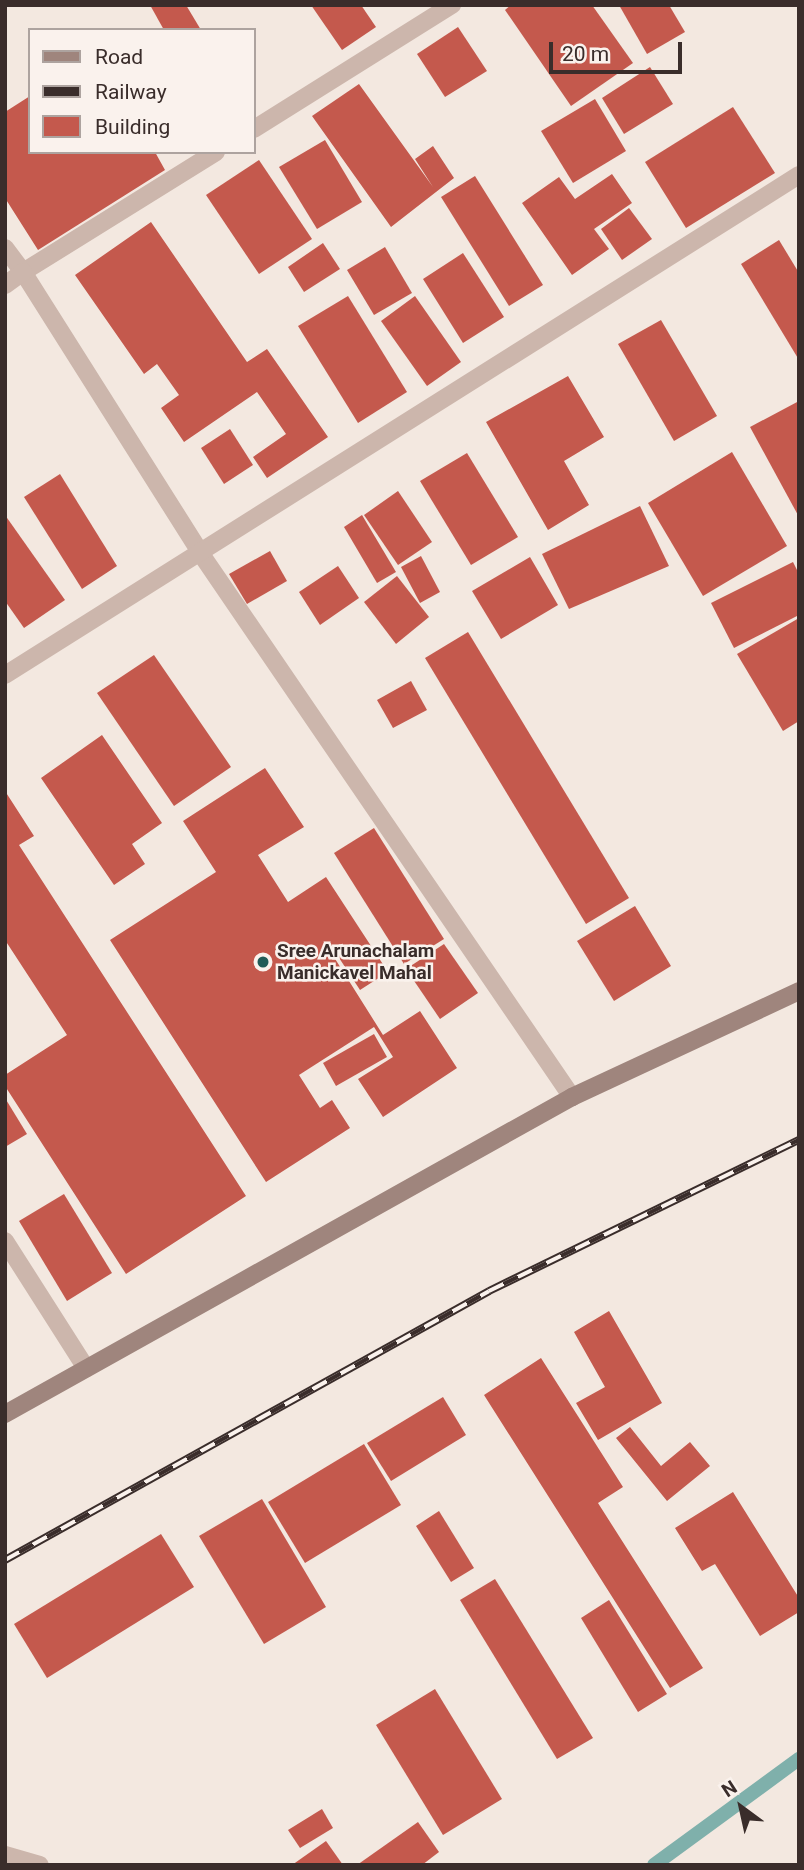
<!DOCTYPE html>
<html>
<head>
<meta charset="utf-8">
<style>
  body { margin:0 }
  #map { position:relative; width:804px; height:1870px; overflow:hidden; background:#f3e8e0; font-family:Roboto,sans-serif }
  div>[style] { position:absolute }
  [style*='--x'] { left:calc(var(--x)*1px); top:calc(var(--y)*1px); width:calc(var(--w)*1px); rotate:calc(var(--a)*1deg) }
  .stream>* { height:14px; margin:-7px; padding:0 7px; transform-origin:7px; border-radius:7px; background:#7fb0ab }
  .building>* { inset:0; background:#c4594d }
  .street>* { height:18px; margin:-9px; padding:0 9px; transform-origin:9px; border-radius:9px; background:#ccb6ac }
  .secondary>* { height:18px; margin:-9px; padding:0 9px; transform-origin:9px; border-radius:9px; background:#9f857d }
  .rail>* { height:8px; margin-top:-4px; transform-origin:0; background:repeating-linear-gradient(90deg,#faf2ed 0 16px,#3a2d2b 0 32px); box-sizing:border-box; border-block:2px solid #3a2d2b }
  .dots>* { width:19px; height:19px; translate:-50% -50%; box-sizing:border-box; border:4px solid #faf2ed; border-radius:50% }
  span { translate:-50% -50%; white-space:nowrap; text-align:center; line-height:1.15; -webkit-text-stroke:5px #faf2ed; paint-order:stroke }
  .poi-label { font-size:19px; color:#3a2d2b; font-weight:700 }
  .left { translate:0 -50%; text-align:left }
  .frame { position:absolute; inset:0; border:7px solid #3a2d2b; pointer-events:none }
  .legend { position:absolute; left:28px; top:28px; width:228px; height:126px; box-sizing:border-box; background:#faf2ed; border:2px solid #ada39f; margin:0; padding:9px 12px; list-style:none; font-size:21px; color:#3a2d2b }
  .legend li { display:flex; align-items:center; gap:14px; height:35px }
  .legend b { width:35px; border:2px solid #ada39f }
  .north { position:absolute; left:706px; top:1772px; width:70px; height:70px; -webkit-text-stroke:5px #faf2ed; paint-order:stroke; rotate:327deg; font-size:19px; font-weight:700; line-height:28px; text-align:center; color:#3a2d2b }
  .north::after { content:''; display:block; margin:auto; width:24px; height:32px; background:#3a2d2b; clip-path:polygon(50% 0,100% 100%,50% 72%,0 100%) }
  .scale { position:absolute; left:549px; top:42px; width:133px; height:32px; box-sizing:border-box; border:4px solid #3a2d2b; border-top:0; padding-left:9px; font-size:21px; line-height:24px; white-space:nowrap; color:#3a2d2b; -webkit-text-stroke:5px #faf2ed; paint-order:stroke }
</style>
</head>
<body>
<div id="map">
  <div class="stream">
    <div style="--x:654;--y:1865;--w:180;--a:-36.2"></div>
  </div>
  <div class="building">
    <div style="clip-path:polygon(150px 5px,186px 5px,201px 30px,164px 30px)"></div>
    <div style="clip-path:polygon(311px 5px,361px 5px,376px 27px,342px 50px)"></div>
    <div style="clip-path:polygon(511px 5px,592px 5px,633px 63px,571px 106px,505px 10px)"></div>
    <div style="clip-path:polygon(619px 5px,669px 5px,685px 32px,647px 54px)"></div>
    <div style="clip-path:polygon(458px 27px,487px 71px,445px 97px,417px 54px)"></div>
    <div style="clip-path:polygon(650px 67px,673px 104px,624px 134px,602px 98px)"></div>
    <div style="clip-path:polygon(359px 84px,433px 187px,415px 159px,433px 146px,454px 178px,391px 227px,312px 116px)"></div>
    <div style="clip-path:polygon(30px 96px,30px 152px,155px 152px,165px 170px,38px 250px,5px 198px,5px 112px)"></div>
    <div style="clip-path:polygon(595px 99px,626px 151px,573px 183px,541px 131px)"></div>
    <div style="clip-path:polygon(733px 107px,775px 173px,686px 228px,645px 162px)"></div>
    <div style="clip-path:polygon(325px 140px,362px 202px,317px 229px,279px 167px)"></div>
    <div style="clip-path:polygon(259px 160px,312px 239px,259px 274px,206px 195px)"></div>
    <div style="clip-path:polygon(612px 174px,632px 203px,594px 229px,609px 249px,572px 275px,522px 203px,559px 177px,575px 199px)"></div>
    <div style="clip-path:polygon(475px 176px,543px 285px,509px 306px,441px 197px)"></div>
    <div style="clip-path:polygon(629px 208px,652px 239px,622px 260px,601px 229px)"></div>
    <div style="clip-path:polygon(151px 222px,247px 362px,267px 349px,328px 437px,267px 478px,253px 457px,286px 434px,257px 392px,184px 442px,161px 408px,179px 395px,157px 364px,144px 374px,75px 275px)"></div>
    <div style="clip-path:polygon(779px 240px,799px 273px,799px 360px,741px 264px)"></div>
    <div style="clip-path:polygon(323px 243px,340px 269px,304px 292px,288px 267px)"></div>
    <div style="clip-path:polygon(385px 247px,412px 293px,374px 315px,347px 270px)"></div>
    <div style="clip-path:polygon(463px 253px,504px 317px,463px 343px,423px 279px)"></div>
    <div style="clip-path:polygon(348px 296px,407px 392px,358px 423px,298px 326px)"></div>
    <div style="clip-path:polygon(415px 296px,461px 362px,427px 386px,381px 321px)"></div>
    <div style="clip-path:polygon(661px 320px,717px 416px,674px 441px,618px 344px)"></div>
    <div style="clip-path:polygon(568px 376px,604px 437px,564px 461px,589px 505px,548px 530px,486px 422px)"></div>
    <div style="clip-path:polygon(799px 401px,799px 517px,750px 427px)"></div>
    <div style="clip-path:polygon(230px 429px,253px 465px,224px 484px,201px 448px)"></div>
    <div style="clip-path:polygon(732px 452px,787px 546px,703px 596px,648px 503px)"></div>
    <div style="clip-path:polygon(467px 453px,518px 537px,471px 565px,420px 481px)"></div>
    <div style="clip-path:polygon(60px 474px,117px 566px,82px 589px,24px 497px)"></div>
    <div style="clip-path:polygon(398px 491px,432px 542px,398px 565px,364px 515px)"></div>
    <div style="clip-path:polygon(640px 506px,669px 566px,569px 609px,542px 554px)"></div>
    <div style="clip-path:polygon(5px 515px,65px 600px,24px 628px,5px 601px)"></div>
    <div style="clip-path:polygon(362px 515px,396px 572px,377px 583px,344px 527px)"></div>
    <div style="clip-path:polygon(270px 551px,287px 581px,247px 604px,229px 574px)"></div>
    <div style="clip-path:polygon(421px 556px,440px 592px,420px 603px,401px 567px)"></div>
    <div style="clip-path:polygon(530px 557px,558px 605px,501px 639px,472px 591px)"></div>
    <div style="clip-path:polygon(793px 562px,799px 574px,799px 615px,734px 648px,711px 603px)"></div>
    <div style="clip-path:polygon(338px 566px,359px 598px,320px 625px,299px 592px)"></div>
    <div style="clip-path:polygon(397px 576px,429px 617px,396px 644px,364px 602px)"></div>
    <div style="clip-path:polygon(799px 618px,799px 721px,783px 731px,737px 654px)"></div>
    <div style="clip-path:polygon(468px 632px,629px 898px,586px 924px,425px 658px)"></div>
    <div style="clip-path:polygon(154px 655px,231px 767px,174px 806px,97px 693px)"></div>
    <div style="clip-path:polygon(411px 681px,427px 710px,393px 728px,377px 700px)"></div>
    <div style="clip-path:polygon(102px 735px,162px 823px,132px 844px,145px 864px,114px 885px,41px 778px)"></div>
    <div style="clip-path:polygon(265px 768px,304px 827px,258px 855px,288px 902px,326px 877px,388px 972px,360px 990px,330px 944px,327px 946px,383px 1035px,420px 1011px,457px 1068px,383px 1117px,358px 1079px,393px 1057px,374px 1027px,299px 1075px,320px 1108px,332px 1100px,350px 1128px,266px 1182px,110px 940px,216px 872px,183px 821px)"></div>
    <div style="clip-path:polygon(5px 791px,34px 836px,19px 845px,246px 1196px,126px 1274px,5px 1086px,5px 1075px,67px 1035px,5px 940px)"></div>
    <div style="clip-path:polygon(374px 828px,444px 939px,404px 964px,334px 853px)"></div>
    <div style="clip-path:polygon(635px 906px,671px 966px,614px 1001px,577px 941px)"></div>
    <div style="clip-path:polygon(444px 944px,478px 993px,440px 1019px,406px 969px)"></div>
    <div style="clip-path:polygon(374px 1034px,387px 1057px,336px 1086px,323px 1063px)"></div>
    <div style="clip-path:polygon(5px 1098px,27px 1134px,5px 1147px)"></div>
    <div style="clip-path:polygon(64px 1194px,112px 1273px,67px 1301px,19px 1221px)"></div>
    <div style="clip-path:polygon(609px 1311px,662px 1403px,598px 1440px,576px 1403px,605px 1387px,574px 1332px)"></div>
    <div style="clip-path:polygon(541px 1358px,623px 1487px,598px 1503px,703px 1668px,670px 1688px,484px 1395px)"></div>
    <div style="clip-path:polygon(443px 1397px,466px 1435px,391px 1481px,367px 1443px)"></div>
    <div style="clip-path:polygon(630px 1427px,661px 1466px,690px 1442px,710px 1466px,667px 1501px,616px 1438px)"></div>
    <div style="clip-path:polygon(364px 1444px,401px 1505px,305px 1563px,268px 1502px)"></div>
    <div style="clip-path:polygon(733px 1492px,799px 1598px,799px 1612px,760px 1636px,715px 1564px,702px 1571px,675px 1528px)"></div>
    <div style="clip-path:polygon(262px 1499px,326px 1607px,264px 1644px,199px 1536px)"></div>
    <div style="clip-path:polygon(439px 1511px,474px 1568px,451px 1582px,416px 1526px)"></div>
    <div style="clip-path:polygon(161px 1534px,194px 1587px,47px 1678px,14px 1624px)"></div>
    <div style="clip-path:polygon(495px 1579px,593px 1738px,557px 1759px,460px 1600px)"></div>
    <div style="clip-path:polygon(609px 1600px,667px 1694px,638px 1712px,581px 1618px)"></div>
    <div style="clip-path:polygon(435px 1689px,502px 1799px,443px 1835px,376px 1725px)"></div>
    <div style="clip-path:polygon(322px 1809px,333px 1828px,300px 1848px,288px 1830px)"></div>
    <div style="clip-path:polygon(418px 1822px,439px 1852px,422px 1865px,357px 1865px)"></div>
    <div style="clip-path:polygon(326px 1841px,343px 1865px,292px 1865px)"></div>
  </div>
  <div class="street">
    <div style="--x:254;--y:129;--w:234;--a:-32.1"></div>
    <div style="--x:216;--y:152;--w:227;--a:148.1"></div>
    <div style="--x:23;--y:272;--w:333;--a:57.7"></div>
    <div style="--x:201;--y:554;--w:658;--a:55.66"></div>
    <div style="--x:5;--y:248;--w:30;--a:53"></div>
    <div style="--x:23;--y:272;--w:22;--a:144"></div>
    <div style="--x:5;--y:675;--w:938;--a:-32.2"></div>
    <div style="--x:5;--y:1241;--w:151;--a:57.5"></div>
    <div style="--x:5;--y:1855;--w:36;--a:16"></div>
  </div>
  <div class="secondary">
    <div style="--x:5;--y:1414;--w:650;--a:-29.21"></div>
    <div style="--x:572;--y:1097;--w:251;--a:-25"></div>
  </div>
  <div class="rail">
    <div style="--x:5;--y:1560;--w:554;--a:-29.06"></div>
    <div style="--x:489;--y:1291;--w:345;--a:-26"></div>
  </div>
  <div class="dots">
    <div style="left:263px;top:962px;background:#205b57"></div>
  </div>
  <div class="poi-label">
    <span class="left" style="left:277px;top:962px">Sree Arunachalam<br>Manickavel Mahal</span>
  </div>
  <div class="frame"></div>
  <ul class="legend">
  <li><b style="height:9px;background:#9f857d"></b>Road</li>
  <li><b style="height:9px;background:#3a2d2b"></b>Railway</li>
  <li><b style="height:19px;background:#c4594d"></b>Building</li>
  </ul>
  <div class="north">N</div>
  <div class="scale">20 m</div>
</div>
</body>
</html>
